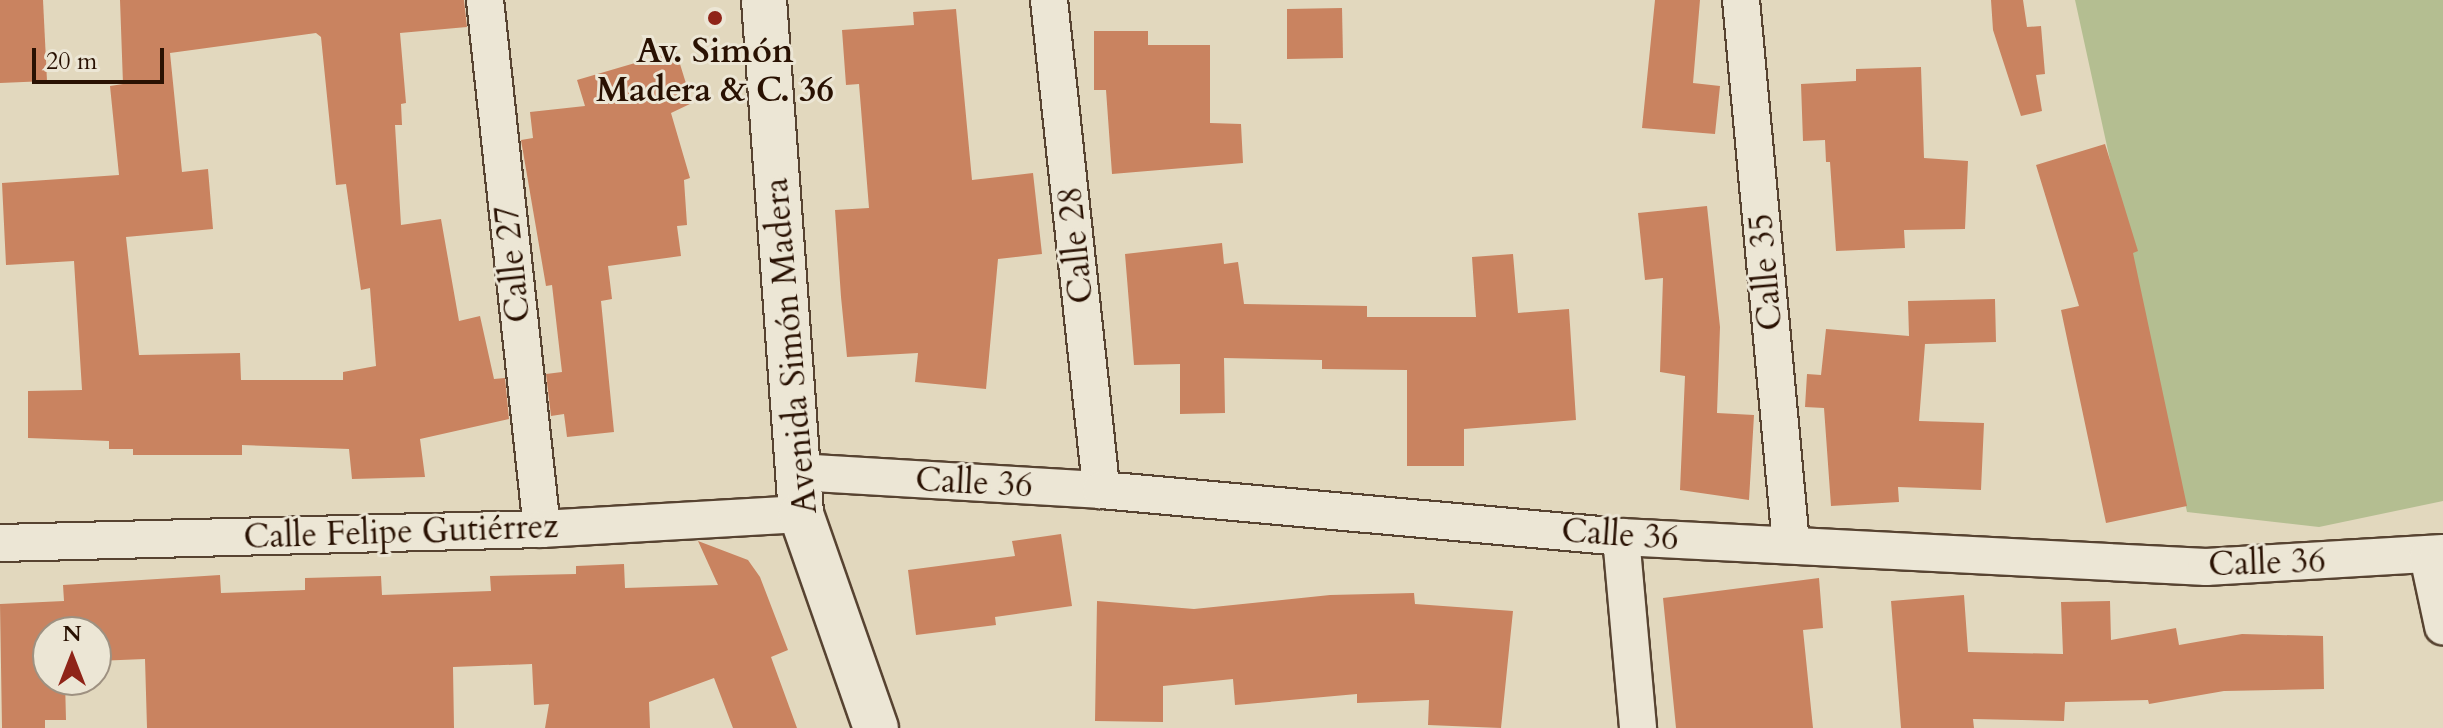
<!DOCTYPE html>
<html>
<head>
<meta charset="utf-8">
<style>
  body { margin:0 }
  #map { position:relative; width:2443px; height:728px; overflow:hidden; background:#e2d8be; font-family:Cardo,serif }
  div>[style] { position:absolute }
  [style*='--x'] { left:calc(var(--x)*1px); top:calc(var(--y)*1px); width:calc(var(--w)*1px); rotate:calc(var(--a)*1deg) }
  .green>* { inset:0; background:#b4be91 }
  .building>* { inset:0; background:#c98360 }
  .roads { filter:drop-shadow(2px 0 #574331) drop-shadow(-2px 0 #574331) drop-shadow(0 2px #574331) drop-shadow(0 -2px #574331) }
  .minor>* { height:36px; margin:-18px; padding:0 18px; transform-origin:18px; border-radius:18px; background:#ece6d5 }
  .tertiary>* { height:44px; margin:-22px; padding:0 22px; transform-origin:22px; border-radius:22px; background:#ece6d5 }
  .dots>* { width:22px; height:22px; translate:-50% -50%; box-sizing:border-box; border:4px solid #ece6d5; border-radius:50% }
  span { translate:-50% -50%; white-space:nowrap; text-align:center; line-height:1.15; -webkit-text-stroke:6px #ece6d5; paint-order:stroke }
  .poi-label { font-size:34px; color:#291102; font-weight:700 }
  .street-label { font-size:34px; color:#291102 }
  .north { position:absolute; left:32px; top:616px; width:80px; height:80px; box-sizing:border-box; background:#ece6d5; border:2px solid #9e9181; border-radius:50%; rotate:0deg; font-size:22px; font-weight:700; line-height:32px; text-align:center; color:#291102 }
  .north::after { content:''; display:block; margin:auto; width:28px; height:36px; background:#8f2418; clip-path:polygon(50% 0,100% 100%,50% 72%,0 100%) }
  .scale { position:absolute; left:32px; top:48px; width:132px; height:36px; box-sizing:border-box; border:4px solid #291102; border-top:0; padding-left:10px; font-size:24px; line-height:28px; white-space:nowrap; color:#291102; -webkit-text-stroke:6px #ece6d5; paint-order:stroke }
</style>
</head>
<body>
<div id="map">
  <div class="green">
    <div style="clip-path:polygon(2075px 0,2443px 0,2443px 501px,2319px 527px,2187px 512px)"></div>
  </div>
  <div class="building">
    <div style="clip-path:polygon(0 0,43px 0,47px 81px,0 83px)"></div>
    <div style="clip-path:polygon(evenodd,120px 0,464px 0,467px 27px,400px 33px,406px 103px,401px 104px,402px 125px,395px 125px,401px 225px,441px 219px,459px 321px,480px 316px,494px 379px,505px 378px,509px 419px,420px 439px,425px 477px,352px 479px,349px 449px,242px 445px,242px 455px,133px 455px,133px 449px,109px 449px,109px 441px,28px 438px,28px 391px,82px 390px,74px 261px,6px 265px,2px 183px,119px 175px,110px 86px,123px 84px,120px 0,316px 33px,321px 37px,336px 185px,346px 184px,361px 290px,370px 288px,376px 366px,343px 372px,343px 380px,241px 380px,240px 353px,139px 355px,126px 237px,213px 229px,208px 169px,182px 172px,170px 53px,316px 33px)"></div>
    <div style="clip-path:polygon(1655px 0,1700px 0,1693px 83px,1720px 86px,1715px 134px,1642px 128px)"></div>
    <div style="clip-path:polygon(1991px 0,2023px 0,2027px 27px,2041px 26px,2045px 74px,2036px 75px,2042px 111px,2021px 116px,1993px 30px)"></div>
    <div style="clip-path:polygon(1342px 8px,1343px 58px,1287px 59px,1287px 9px)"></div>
    <div style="clip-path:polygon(956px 9px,972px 180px,1033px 173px,1042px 254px,998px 259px,986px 389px,915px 382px,918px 353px,847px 357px,841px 297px,835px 210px,869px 208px,859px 84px,846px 85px,842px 30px,914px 25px,913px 12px)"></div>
    <div style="clip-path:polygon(1094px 31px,1148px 31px,1148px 45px,1210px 45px,1210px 123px,1241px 124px,1243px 163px,1112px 174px,1106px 90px,1094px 90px)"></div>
    <div style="clip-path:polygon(676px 51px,692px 103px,671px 113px,690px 178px,684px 180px,687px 225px,677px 226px,681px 256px,608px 266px,612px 299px,601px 301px,614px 432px,567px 437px,564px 414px,551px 416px,546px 374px,562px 372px,552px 285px,546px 286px,521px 140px,533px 138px,530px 112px,585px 106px,577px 80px)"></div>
    <div style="clip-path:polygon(1921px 67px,1924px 158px,1968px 161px,1965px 229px,1904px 230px,1905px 248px,1836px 251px,1830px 162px,1826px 162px,1825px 140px,1803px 141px,1801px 84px,1856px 81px,1856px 69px)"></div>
    <div style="clip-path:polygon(2105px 144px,2138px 251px,2133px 253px,2187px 506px,2106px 523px,2061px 310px,2079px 306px,2036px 165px)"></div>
    <div style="clip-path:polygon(1707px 206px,1720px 327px,1717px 413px,1754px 415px,1749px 500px,1680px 490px,1685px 376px,1660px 372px,1663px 278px,1645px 280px,1638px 213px)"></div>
    <div style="clip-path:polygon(1222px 243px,1224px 264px,1238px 262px,1244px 304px,1367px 306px,1367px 317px,1476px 317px,1472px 257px,1513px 254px,1518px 313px,1569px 309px,1576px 420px,1464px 429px,1464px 466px,1407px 466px,1407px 370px,1322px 369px,1322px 360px,1224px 358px,1225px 413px,1180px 414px,1180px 364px,1134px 365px,1125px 254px)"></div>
    <div style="clip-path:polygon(1995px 299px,1996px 342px,1925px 344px,1919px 421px,1984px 423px,1981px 490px,1898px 487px,1899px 502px,1831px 506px,1824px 408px,1805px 407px,1807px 374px,1821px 375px,1826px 329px,1909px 336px,1908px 301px)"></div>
    <div style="clip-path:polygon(1061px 534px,1072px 606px,995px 617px,996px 625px,916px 635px,908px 570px,1015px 556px,1012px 541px)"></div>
    <div style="clip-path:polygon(698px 541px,748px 560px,760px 577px,788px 650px,771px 657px,797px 728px,733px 728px,714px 678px,649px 702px,650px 728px,545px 728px,549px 704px,534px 705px,532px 664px,453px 667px,454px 728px,147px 728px,145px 659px,96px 661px,96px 632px,48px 632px,48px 680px,65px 680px,66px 720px,45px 720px,45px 728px,2px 728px,0 604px,64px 601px,63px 585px,220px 575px,221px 593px,305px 590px,305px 578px,381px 576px,382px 595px,491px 591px,490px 576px,576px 574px,576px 566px,624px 564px,625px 588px,718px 585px)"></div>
    <div style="clip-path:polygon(1819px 578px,1823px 628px,1803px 630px,1813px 728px,1676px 728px,1663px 598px)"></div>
    <div style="clip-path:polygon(1414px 593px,1415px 604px,1513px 611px,1501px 728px,1428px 725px,1429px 700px,1357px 703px,1357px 694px,1235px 705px,1233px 679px,1163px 686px,1163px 722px,1095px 721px,1097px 601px,1194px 609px,1330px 595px)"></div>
    <div style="clip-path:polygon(1964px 595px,1968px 652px,2063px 654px,2061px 602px,2110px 601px,2111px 640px,2176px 628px,2179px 645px,2242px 634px,2323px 636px,2324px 689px,2224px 691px,2149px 704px,2148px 700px,2065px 702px,2064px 721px,1973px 719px,1974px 728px,1901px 728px,1891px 601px)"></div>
  </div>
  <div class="roads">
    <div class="minor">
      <div style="--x:485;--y:0;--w:532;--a:83.85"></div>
      <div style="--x:1049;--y:0;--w:493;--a:83.9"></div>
      <div style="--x:1741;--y:0;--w:546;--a:84.75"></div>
      <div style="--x:798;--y:472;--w:304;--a:3.4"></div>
      <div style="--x:1101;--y:490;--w:522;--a:5.16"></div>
      <div style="--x:1621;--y:537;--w:586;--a:2.94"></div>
      <div style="--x:2206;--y:567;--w:237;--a:-3.4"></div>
      <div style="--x:1621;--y:537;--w:192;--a:84.9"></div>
      <div style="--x:0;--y:543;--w:542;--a:-1.48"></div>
      <div style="--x:542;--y:529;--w:259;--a:-3.3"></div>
      <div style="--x:2428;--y:556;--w:72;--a:77.9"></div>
    </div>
    <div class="tertiary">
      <div style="--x:764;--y:0;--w:515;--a:85.88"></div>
      <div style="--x:801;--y:514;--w:227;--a:70.7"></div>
    </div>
  </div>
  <div class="dots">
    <div style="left:715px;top:18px;background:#8f2418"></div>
  </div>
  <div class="poi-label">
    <span style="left:715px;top:71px">Av. Simón<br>Madera &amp; C. 36</span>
  </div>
  <div class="street-label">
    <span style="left:1076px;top:245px;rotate:-96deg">Calle 28</span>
    <span style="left:513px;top:264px;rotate:-96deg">Calle 27</span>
    <span style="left:1766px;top:272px;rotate:-95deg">Calle 35</span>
    <span style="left:791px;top:346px;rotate:-95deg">Avenida Simón Madera</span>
    <span style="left:974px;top:483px;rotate:3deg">Calle 36</span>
    <span style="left:401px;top:532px;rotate:-2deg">Calle Felipe Gutiérrez</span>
    <span style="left:1620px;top:535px;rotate:4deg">Calle 36</span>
    <span style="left:2267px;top:563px;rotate:-2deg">Calle 36</span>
  </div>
  <div class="north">N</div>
  <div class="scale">20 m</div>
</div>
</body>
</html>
